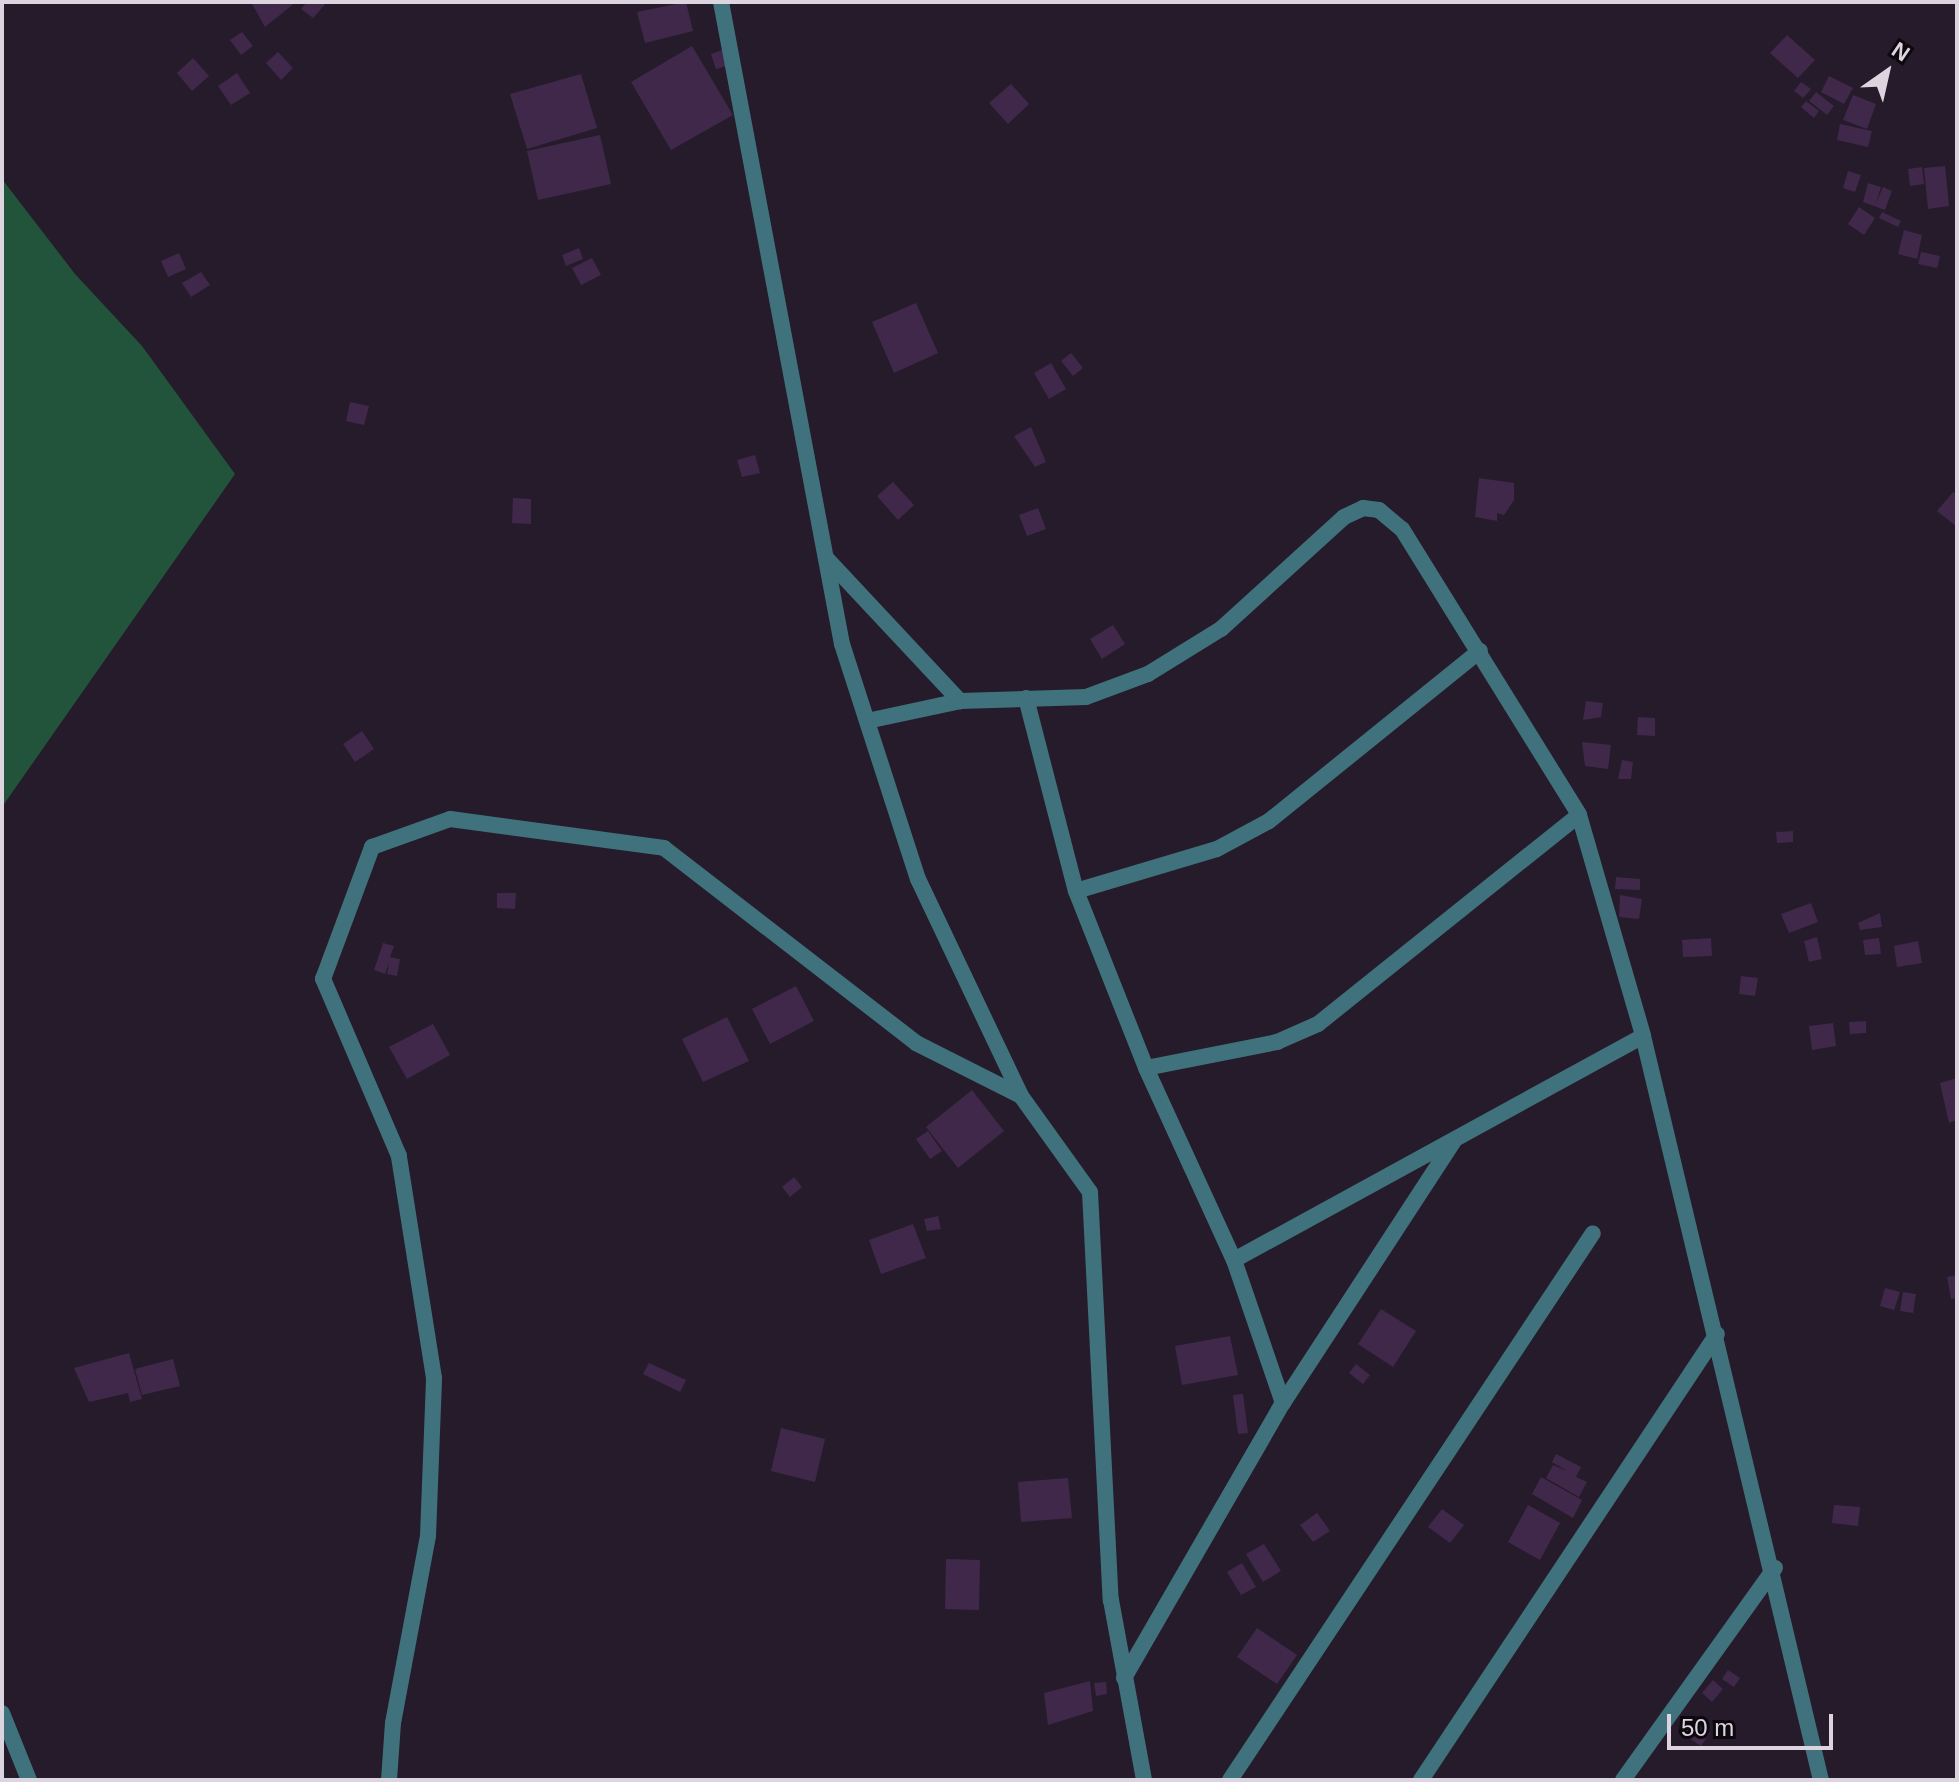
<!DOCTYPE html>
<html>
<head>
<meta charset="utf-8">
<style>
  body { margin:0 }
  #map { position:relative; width:1959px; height:1782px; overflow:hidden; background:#251b2a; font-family:Helvetica,sans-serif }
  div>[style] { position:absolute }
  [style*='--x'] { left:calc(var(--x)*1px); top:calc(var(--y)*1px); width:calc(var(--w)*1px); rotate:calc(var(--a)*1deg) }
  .forest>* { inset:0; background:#22533b }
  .building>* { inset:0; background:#40284b }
  .minor>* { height:16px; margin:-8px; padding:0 8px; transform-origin:8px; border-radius:8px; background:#40727d }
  span { translate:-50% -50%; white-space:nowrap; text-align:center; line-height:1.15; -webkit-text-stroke:8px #0c080e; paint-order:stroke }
  .frame { position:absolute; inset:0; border:4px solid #dcd5e0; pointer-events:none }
  .north { position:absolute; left:1847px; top:32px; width:80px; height:80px; -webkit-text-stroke:6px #0c080e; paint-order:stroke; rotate:34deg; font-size:22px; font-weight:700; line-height:32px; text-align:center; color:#dcd5e0 }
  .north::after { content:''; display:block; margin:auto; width:28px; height:36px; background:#dcd5e0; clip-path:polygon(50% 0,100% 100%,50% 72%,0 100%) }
  .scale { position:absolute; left:1667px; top:1714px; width:166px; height:36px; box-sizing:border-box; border:4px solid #dcd5e0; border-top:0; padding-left:10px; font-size:24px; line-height:28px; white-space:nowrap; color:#dcd5e0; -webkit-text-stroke:6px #0c080e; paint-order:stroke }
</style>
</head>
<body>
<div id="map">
  <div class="forest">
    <div style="clip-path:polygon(2px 179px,75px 274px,142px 346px,235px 474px,2px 807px)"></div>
  </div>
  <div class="building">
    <div style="clip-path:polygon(251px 2px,296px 2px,265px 27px)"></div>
    <div style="clip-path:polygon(307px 2px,327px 2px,313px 18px,301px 9px)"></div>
    <div style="clip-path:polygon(686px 2px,693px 31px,645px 43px,637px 12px)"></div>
    <div style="clip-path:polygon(242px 32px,253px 46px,241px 55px,230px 40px)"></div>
    <div style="clip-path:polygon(1787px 35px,1815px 60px,1798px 78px,1770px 53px)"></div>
    <div style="clip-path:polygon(692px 46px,733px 115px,671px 150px,631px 82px)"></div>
    <div style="clip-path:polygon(722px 50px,727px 66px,716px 69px,711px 54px)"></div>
    <div style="clip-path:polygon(278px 52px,293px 68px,281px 80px,266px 63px)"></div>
    <div style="clip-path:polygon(193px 58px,209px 76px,192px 91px,177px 73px)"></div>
    <div style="clip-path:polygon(237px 73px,250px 93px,231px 105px,218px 86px)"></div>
    <div style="clip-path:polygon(581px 74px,597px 128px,527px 149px,510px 94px)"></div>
    <div style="clip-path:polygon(1829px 76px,1853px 88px,1844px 104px,1821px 92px)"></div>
    <div style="clip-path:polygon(1801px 82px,1811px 89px,1803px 98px,1794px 91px)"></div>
    <div style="clip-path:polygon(1011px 84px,1029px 104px,1008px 124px,989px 103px)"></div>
    <div style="clip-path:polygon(1816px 92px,1834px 106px,1827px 115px,1809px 101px)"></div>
    <div style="clip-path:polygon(1853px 95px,1876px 104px,1867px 129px,1843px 120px)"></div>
    <div style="clip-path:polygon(1806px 101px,1819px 111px,1814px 118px,1801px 107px)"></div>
    <div style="clip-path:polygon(1840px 124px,1872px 131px,1868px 147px,1837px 140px)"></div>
    <div style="clip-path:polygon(600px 135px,611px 184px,538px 200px,527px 151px)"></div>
    <div style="clip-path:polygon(1945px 166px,1949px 206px,1928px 209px,1924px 168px)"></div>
    <div style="clip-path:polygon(1922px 167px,1924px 184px,1910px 186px,1908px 169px)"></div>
    <div style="clip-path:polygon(1848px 171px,1861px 175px,1855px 192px,1843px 188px)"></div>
    <div style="clip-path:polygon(1868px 183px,1881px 187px,1876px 203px,1883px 187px,1892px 191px,1885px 210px,1863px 202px)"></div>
    <div style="clip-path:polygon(1859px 207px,1875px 218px,1864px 235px,1848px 224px)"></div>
    <div style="clip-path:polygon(1882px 212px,1901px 221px,1898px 227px,1879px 218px)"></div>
    <div style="clip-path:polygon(1904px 230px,1922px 235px,1917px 259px,1898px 254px)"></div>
    <div style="clip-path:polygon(579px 248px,583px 259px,566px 266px,562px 255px)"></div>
    <div style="clip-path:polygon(1921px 252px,1940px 256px,1937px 268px,1918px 264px)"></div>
    <div style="clip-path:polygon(179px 253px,186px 269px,168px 277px,161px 261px)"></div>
    <div style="clip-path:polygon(592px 258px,601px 275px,581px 285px,572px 268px)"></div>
    <div style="clip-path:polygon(201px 272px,210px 285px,191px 297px,182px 283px)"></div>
    <div style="clip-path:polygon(916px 303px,938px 353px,894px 373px,872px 322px)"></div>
    <div style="clip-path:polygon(1071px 353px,1083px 368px,1073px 376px,1061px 361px)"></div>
    <div style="clip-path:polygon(1051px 363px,1066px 389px,1049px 399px,1034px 373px)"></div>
    <div style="clip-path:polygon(350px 402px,369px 406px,364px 425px,346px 421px)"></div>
    <div style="clip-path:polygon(1031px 427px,1046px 462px,1035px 467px,1014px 436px)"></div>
    <div style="clip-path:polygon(755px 455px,760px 473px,742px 477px,737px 460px)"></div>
    <div style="clip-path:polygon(1479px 478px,1514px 483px,1514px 500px,1504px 515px,1497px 513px,1497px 521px,1475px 517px)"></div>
    <div style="clip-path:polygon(893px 482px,914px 505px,898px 520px,877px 496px)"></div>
    <div style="clip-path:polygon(1953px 492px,1957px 495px,1957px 527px,1937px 511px)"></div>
    <div style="clip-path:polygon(513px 498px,531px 499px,531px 524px,512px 523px)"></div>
    <div style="clip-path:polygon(1038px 508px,1046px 529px,1027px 536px,1019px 515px)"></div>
    <div style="clip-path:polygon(1113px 625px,1125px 644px,1102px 659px,1090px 639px)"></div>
    <div style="clip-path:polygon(1586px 701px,1603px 703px,1601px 717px,1583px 720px)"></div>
    <div style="clip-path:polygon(1638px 717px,1655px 718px,1655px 736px,1637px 735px)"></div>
    <div style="clip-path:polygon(362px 731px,374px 749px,355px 762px,343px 744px)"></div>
    <div style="clip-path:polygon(1582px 742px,1611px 745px,1608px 769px,1585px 766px)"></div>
    <div style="clip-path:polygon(1622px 760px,1633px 762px,1631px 779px,1618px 779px)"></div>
    <div style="clip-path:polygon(1793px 831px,1793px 842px,1777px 843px,1776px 832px)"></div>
    <div style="clip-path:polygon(1616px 877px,1640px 879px,1640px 890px,1615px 889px)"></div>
    <div style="clip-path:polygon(497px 893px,516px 893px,515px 909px,497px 908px)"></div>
    <div style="clip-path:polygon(1620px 895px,1642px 899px,1639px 919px,1619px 917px)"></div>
    <div style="clip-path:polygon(1811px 903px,1818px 922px,1789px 933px,1781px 914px)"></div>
    <div style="clip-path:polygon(1880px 913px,1882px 927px,1860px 930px,1858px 923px)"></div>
    <div style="clip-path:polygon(1817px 937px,1822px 959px,1809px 962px,1804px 941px)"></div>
    <div style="clip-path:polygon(1711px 938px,1712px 956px,1683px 957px,1682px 940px)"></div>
    <div style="clip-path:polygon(1879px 938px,1881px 954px,1865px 955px,1863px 940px)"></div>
    <div style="clip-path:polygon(1918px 941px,1922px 963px,1897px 967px,1894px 946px)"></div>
    <div style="clip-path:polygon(383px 943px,394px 946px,390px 957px,400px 959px,397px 976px,387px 974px,389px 963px,385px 974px,374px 970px)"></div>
    <div style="clip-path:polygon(1741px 976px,1758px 978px,1755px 996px,1739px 994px)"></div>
    <div style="clip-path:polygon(796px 986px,814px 1021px,770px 1044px,752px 1009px)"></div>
    <div style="clip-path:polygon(727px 1017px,749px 1061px,703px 1082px,682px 1039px)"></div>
    <div style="clip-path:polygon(1866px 1021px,1866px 1033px,1850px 1034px,1849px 1022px)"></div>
    <div style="clip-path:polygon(1833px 1023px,1836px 1046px,1812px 1050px,1809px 1026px)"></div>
    <div style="clip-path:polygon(433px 1024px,450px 1055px,407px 1079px,389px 1047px)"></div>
    <div style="clip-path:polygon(1957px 1078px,1957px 1120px,1949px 1123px,1940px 1083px)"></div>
    <div style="clip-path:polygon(972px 1090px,1004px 1131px,958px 1168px,926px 1127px)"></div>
    <div style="clip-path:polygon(928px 1131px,942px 1151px,930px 1159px,916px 1139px)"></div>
    <div style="clip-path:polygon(794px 1177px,802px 1187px,790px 1197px,782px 1187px)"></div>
    <div style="clip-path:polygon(938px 1216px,941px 1229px,927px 1231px,924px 1219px)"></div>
    <div style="clip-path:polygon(913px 1224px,926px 1258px,881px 1274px,869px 1240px)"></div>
    <div style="clip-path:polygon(1957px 1275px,1957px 1298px,1951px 1299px,1947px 1277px)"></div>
    <div style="clip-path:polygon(1885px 1288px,1900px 1292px,1894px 1310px,1880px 1306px)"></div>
    <div style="clip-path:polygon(1903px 1292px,1916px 1294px,1913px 1313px,1900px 1311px)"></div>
    <div style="clip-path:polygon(1381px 1309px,1416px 1331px,1393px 1367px,1358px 1344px)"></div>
    <div style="clip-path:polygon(1230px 1336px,1238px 1375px,1182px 1385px,1175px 1346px)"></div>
    <div style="clip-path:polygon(129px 1353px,142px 1399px,130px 1402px,128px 1393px,89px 1402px,74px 1368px)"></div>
    <div style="clip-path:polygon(173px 1359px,180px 1386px,142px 1395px,135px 1369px)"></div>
    <div style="clip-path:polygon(649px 1363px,686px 1380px,680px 1392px,643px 1374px)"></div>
    <div style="clip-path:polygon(1356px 1364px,1370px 1375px,1363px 1384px,1349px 1373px)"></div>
    <div style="clip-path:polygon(1243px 1394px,1248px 1433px,1238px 1434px,1233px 1395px)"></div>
    <div style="clip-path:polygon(781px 1428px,825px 1439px,815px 1482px,771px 1471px)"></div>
    <div style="clip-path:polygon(1556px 1454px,1581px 1467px,1576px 1477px,1587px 1482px,1579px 1497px,1546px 1478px,1553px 1465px,1567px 1471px,1552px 1462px)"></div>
    <div style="clip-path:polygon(1541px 1477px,1582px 1500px,1573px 1518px,1532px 1494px)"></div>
    <div style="clip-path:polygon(1068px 1478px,1072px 1518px,1021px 1522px,1018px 1482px)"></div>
    <div style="clip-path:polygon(1528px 1505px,1560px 1523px,1540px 1560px,1508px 1542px)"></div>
    <div style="clip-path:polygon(1834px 1505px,1860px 1507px,1858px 1526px,1832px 1523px)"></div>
    <div style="clip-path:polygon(1442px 1509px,1464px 1525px,1450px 1543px,1428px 1527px)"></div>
    <div style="clip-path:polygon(1317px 1513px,1330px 1531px,1313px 1542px,1300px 1525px)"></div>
    <div style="clip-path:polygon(1264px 1544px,1281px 1571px,1263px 1582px,1246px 1554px)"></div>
    <div style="clip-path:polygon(946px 1559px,980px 1560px,979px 1610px,945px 1609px)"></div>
    <div style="clip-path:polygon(1242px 1563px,1256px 1587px,1241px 1595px,1227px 1572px)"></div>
    <div style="clip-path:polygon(1257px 1628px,1297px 1655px,1277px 1684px,1237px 1657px)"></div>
    <div style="clip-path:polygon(1728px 1670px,1740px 1678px,1734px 1687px,1722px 1679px)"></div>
    <div style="clip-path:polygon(1713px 1680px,1723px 1689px,1712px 1702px,1702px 1693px)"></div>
    <div style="clip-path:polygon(1090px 1681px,1093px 1711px,1048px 1725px,1044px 1693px)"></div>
    <div style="clip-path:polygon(1106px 1682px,1107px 1694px,1096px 1696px,1094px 1683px)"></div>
    <div style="clip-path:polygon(1690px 1720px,1710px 1733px,1701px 1746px,1681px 1733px)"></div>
  </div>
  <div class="minor">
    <div style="--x:721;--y:2;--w:653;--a:79.33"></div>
    <div style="--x:842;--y:644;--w:247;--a:72.1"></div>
    <div style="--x:918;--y:879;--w:240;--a:64.6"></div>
    <div style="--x:1021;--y:1096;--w:118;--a:54.3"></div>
    <div style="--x:1090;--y:1192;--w:409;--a:87.1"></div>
    <div style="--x:1111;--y:1600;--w:183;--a:79.6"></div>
    <div style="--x:827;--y:559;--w:195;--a:46.9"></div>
    <div style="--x:1026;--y:698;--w:199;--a:75.5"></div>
    <div style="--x:1076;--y:891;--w:190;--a:68.4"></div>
    <div style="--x:1146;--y:1068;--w:211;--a:65.4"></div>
    <div style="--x:1234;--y:1260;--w:151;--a:71.1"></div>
    <div style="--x:867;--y:721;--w:95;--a:-12.1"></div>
    <div style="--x:960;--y:701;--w:126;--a:-1.8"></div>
    <div style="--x:1086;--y:697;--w:66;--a:-20.4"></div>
    <div style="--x:1148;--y:674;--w:86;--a:-31.7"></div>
    <div style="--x:1221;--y:629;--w:166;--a:-42.3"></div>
    <div style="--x:1344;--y:517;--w:21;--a:-25"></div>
    <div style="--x:1363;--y:508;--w:16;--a:7"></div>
    <div style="--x:1379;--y:510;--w:30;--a:40"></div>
    <div style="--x:1402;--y:529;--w:336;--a:58.2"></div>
    <div style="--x:1579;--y:815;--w:230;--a:73.8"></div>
    <div style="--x:1643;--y:1036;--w:765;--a:76.55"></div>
    <div style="--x:1076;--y:891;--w:147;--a:-16.6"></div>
    <div style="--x:1217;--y:849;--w:59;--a:-28.3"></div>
    <div style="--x:1269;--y:821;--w:271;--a:-38.9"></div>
    <div style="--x:1146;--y:1068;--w:134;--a:-11.2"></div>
    <div style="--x:1277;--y:1042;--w:45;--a:-23.7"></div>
    <div style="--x:1318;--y:1024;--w:334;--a:-38.7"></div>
    <div style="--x:1234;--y:1260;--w:466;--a:-28.7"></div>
    <div style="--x:1124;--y:1678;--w:318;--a:-60"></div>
    <div style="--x:1283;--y:1403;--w:313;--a:-56.9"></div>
    <div style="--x:2;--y:1713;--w:72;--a:68.1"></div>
    <div style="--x:389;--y:1780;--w:57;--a:-86"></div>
    <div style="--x:393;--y:1723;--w:190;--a:-79.4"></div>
    <div style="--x:428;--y:1536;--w:158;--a:-87.8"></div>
    <div style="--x:434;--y:1378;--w:225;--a:-99"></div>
    <div style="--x:399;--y:1156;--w:193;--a:-113.2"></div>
    <div style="--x:323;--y:979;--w:141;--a:-69.6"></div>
    <div style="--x:372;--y:847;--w:83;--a:-19.7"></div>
    <div style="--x:450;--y:819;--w:216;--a:7.7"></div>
    <div style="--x:664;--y:848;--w:319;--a:37.7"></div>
    <div style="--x:916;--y:1043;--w:118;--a:26.8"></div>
    <div style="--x:1230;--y:1780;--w:656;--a:-56.43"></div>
    <div style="--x:1421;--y:1780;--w:535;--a:-56.43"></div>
    <div style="--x:1623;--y:1780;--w:261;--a:-54.4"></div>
  </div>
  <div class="frame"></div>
  <div class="north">N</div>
  <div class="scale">50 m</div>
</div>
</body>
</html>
